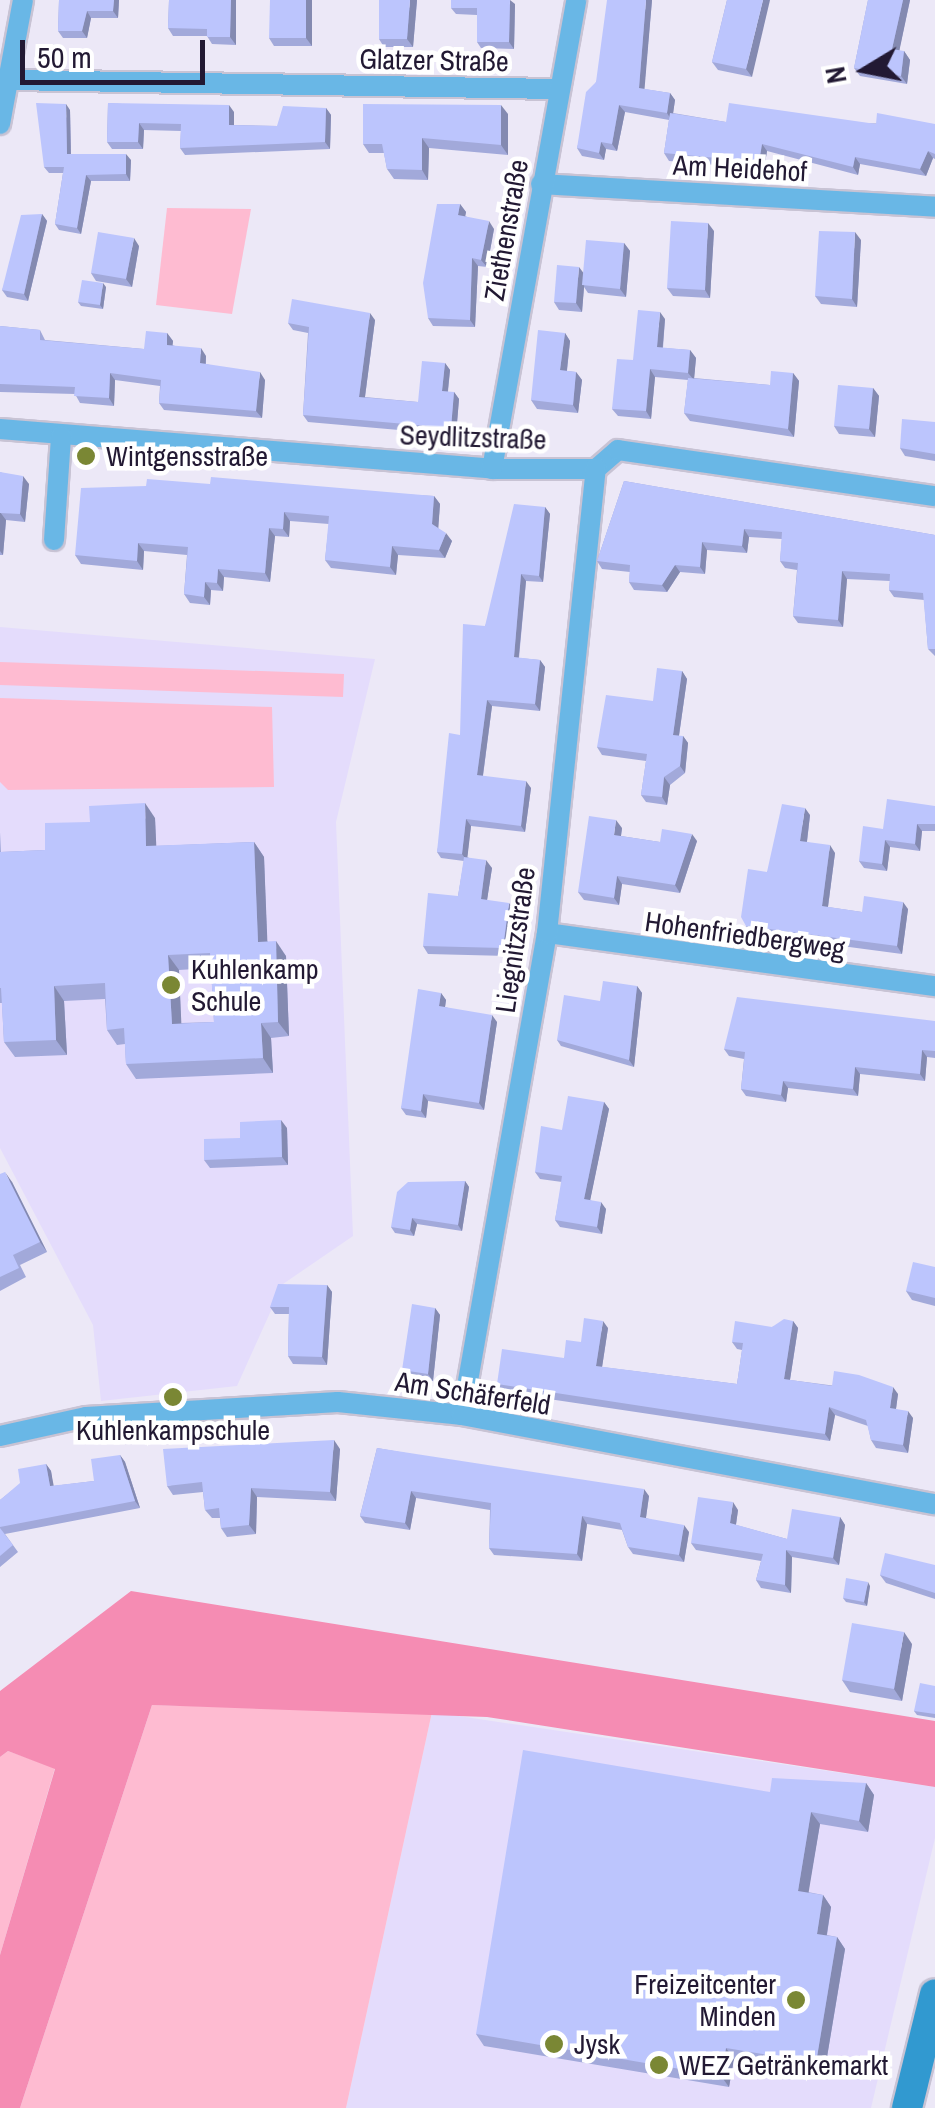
<!DOCTYPE html>
<html>
<head>
<meta charset="utf-8">
<style>
  body { margin:0 }
  #map { position:relative; width:935px; height:2108px; overflow:hidden; background:#ece8f7; font-family:"Archivo Narrow",sans-serif }
  div>[style] { position:absolute }
  [style*='--x'] { left:calc(var(--x)*1px); top:calc(var(--y)*1px); width:calc(var(--w)*1px); rotate:calc(var(--a)*1deg) }
  .built>* { inset:0; background:#e4dcfc }
  .green>* { inset:0; background:#febbd1 }
  .forest>* { inset:0; background:#f58cb3 }
  .roads { filter:drop-shadow(2px 0 #c8c3d4) drop-shadow(-2px 0 #c8c3d4) drop-shadow(0 2px #c8c3d4) drop-shadow(0 -2px #c8c3d4) }
  .minor>* { height:20px; margin:-10px; padding:0 10px; transform-origin:10px; border-radius:10px; background:#69b7e6 }
  .secondary>* { height:30px; margin:-15px; padding:0 15px; transform-origin:15px; border-radius:15px; background:#3199d0 }
  .wall>* { inset:0; background:#a2a9da }
  .shaded-wall>* { inset:0; background:#848ab1 }
  .building>* { inset:0; background:#bcc5fd }
  .dots>* { width:28px; height:28px; translate:-50% -50%; box-sizing:border-box; border:5px solid #fff; border-radius:50% }
  span { translate:-50% -50%; white-space:nowrap; text-align:center; line-height:1.15; -webkit-text-stroke:9px #fff; paint-order:stroke }
  .street-label { font-size:28px; color:#221933 }
  .poi-label { font-size:28px; color:#221933 }
  .left { translate:0 -50%; text-align:left }
  .right { translate:-100% -50%; text-align:right }
  .north { position:absolute; left:815px; top:20px; width:100px; height:100px; -webkit-text-stroke:8px #fff; paint-order:stroke; rotate:260deg; font-size:28px; font-weight:700; line-height:40px; text-align:center; color:#221933 }
  .north::after { content:''; display:block; margin:auto; width:35px; height:45px; background:#221933; clip-path:polygon(50% 0,100% 100%,50% 72%,0 100%) }
  .scale { position:absolute; left:20px; top:40px; width:185px; height:45px; box-sizing:border-box; border:5px solid #221933; border-top:0; padding-left:12px; font-size:30px; line-height:35px; white-space:nowrap; color:#221933; -webkit-text-stroke:8px #fff; paint-order:stroke }
</style>
</head>
<body>
<div id="map">
  <div class="built">
    <div style="clip-path:polygon(0 627px,375px 659px,336px 822px,353px 1236px,283px 1284px,237px 1386px,101px 1401px,93px 1325px,0 1148px)"></div>
    <div style="clip-path:polygon(432px 1712px,935px 1787px,935px 1838px,871px 2108px,346px 2108px)"></div>
  </div>
  <div class="green">
    <div style="clip-path:polygon(167px 208px,251px 209px,232px 314px,156px 305px)"></div>
    <div style="clip-path:polygon(0 662px,344px 674px,343px 697px,0 685px)"></div>
    <div style="clip-path:polygon(0 698px,272px 707px,274px 787px,8px 790px,0 782px)"></div>
    <div style="clip-path:polygon(152px 1705px,432px 1712px,346px 2108px,20px 2108px)"></div>
    <div style="clip-path:polygon(8px 1751px,55px 1768px,0 1955px,0 1757px)"></div>
  </div>
  <div class="forest">
    <div style="clip-path:polygon(131px 1591px,935px 1721px,935px 1787px,487px 1717px,152px 1705px,20px 2108px,0 2108px,0 1955px,55px 1769px,8px 1751px,0 1757px,0 1691px)"></div>
  </div>
  <div class="roads">
    <div class="minor">
      <div style="--x:8;--y:80;--w:551;--a:0.94"></div>
      <div style="--x:0;--y:124;--w:126;--a:-79.5"></div>
      <div style="--x:541;--y:184;--w:395;--a:3.3"></div>
      <div style="--x:0;--y:429;--w:494;--a:4.6"></div>
      <div style="--x:492;--y:469;--w:104;--a:0"></div>
      <div style="--x:596;--y:469;--w:29;--a:-41"></div>
      <div style="--x:618;--y:450;--w:320;--a:8.3"></div>
      <div style="--x:492;--y:469;--w:476;--a:-79.8"></div>
      <div style="--x:54;--y:540;--w:104;--a:-86.1"></div>
      <div style="--x:547;--y:933;--w:392;--a:7.8"></div>
      <div style="--x:462;--y:1415;--w:489;--a:-80"></div>
      <div style="--x:547;--y:933;--w:467;--a:-84"></div>
      <div style="--x:0;--y:1436;--w:88;--a:-12.5"></div>
      <div style="--x:86;--y:1417;--w:252;--a:-3.4"></div>
      <div style="--x:338;--y:1402;--w:125;--a:6"></div>
      <div style="--x:462;--y:1415;--w:481;--a:10.7"></div>
    </div>
    <div class="secondary">
      <div style="--x:907;--y:2108;--w:117;--a:-76.2"></div>
    </div>
  </div>
  <div class="wall">
    <div style="clip-path:polygon(59px 0,119px 0,118px 18px,91px 18px,87px 38px,63px 38px,58px 31px)"></div>
    <div style="clip-path:polygon(169px 0,236px 0,236px 45px,212px 44px,207px 36px,173px 36px,168px 28px)"></div>
    <div style="clip-path:polygon(312px 0,312px 46px,274px 46px,269px 38px)"></div>
    <div style="clip-path:polygon(417px 0,413px 47px,384px 47px,379px 39px)"></div>
    <div style="clip-path:polygon(652px 0,644px 89px,670px 93px,675px 100px,673px 113px,726px 122px,935px 124px,935px 159px,933px 158px,926px 176px,860px 164px,858px 175px,767px 151px,764px 169px,669px 161px,664px 153px,669px 120px,625px 112px,617px 151px,606px 149px,604px 160px,582px 156px,577px 148px,596px 82px)"></div>
    <div style="clip-path:polygon(727px 0,752px 77px,718px 70px,712px 62px)"></div>
    <div style="clip-path:polygon(868px 0,910px 0,899px 51px,904px 51px,910px 60px,907px 84px,860px 76px,854px 68px)"></div>
    <div style="clip-path:polygon(515px 4px,514px 49px,481px 48px,477px 42px,477px 15px,456px 14px,451px 8px)"></div>
    <div style="clip-path:polygon(108px 103px,234px 112px,234px 125px,277px 126px,326px 108px,331px 115px,330px 149px,185px 155px,180px 148px,181px 131px,144px 130px,143px 149px,112px 149px,107px 142px)"></div>
    <div style="clip-path:polygon(70px 110px,71px 154px,131px 160px,130px 181px,91px 181px,81px 234px,59px 230px,55px 224px,63px 173px,49px 173px,44px 167px)"></div>
    <div style="clip-path:polygon(508px 114px,508px 155px,429px 148px,428px 180px,394px 179px,387px 169px,384px 153px,369px 153px,363px 144px)"></div>
    <div style="clip-path:polygon(460px 204px,466px 212px,465px 216px,494px 229px,487px 267px,478px 266px,475px 327px,433px 326px,428px 318px)"></div>
    <div style="clip-path:polygon(42px 214px,47px 221px,28px 301px,7px 297px,2px 290px)"></div>
    <div style="clip-path:polygon(714px 231px,710px 298px,673px 296px,667px 288px)"></div>
    <div style="clip-path:polygon(861px 240px,857px 307px,821px 304px,815px 296px)"></div>
    <div style="clip-path:polygon(624px 243px,630px 251px,626px 297px,588px 293px,584px 287px,582px 312px,559px 310px,554px 302px,583px 273px)"></div>
    <div style="clip-path:polygon(139px 246px,132px 287px,96px 281px,91px 273px)"></div>
    <div style="clip-path:polygon(106px 287px,103px 309px,81px 306px,78px 302px)"></div>
    <div style="clip-path:polygon(665px 319px,663px 348px,690px 350px,696px 358px,694px 378px,770px 385px,793px 373px,799px 381px,794px 437px,690px 421px,684px 413px,688px 380px,655px 377px,651px 419px,618px 416px,612px 409px,633px 360px)"></div>
    <div style="clip-path:polygon(375px 320px,365px 397px,418px 402px,445px 363px,450px 370px,448px 392px,454px 392px,459px 399px,456px 435px,308px 422px,303px 415px,308px 333px,293px 330px,288px 323px)"></div>
    <div style="clip-path:polygon(0 326px,40px 330px,45px 340px,144px 349px,167px 333px,173px 341px,172px 345px,206px 356px,206px 364px,265px 380px,262px 418px,164px 410px,159px 403px,160px 386px,115px 380px,114px 406px,80px 403px,75px 394px,0 392px)"></div>
    <div style="clip-path:polygon(565px 333px,570px 341px,567px 371px,576px 372px,582px 380px,578px 413px,537px 409px,531px 400px)"></div>
    <div style="clip-path:polygon(873px 388px,879px 396px,875px 437px,839px 434px,834px 426px)"></div>
    <div style="clip-path:polygon(935px 422px,935px 461px,905px 456px,900px 448px)"></div>
    <div style="clip-path:polygon(0 472px,29px 484px,25px 522px,6px 520px,3px 555px,0 555px)"></div>
    <div style="clip-path:polygon(624px 481px,935px 535px,935px 656px,928px 649px,924px 600px,894px 597px,889px 590px,890px 581px,847px 579px,843px 627px,798px 623px,793px 616px,797px 570px,785px 568px,780px 561px,782px 539px,749px 537px,747px 553px,707px 550px,705px 574px,680px 572px,667px 592px,634px 590px,629px 582px,630px 572px,602px 569px,597px 561px)"></div>
    <div style="clip-path:polygon(210px 484px,434px 496px,440px 504px,438px 528px,452px 541px,445px 558px,398px 555px,396px 575px,331px 568px,325px 560px,329px 524px,290px 521px,289px 537px,275px 536px,270px 582px,224px 577px,223px 591px,211px 590px,210px 605px,190px 603px,184px 594px,187px 555px,144px 551px,143px 570px,81px 564px,75px 555px)"></div>
    <div style="clip-path:polygon(545px 507px,550px 514px,543px 582px,526px 581px,519px 658px,540px 660px,545px 667px,540px 711px,492px 706px,483px 776px,531px 788px,525px 832px,471px 826px,467px 857px,492px 868px,487px 900px,515px 911px,508px 956px,428px 954px,423px 946px,458px 896px,464px 861px,441px 858px,437px 852px,485px 626px)"></div>
    <div style="clip-path:polygon(682px 671px,687px 679px,679px 736px,683px 736px,688px 743px,685px 773px,670px 785px,667px 805px,646px 802px,641px 795px,646px 761px,602px 755px,597px 747px,653px 701px)"></div>
    <div style="clip-path:polygon(935px 806px,935px 831px,922px 831px,920px 851px,890px 847px,887px 871px,864px 868px,859px 861px,883px 829px)"></div>
    <div style="clip-path:polygon(810px 815px,807px 842px,835px 853px,828px 907px,862px 912px,908px 909px,902px 954px,751px 934px,746px 926px,767px 872px)"></div>
    <div style="clip-path:polygon(evenodd,155px 818px,156px 846px,254px 842px,264px 857px,267px 941px,286px 956px,289px 1036px,271px 1038px,273px 1073px,136px 1079px,126px 1064px,125px 1044px,117px 1045px,107px 1030px,105px 999px,64px 1001px,67px 1055px,15px 1057px,4px 1042px,2px 1003px,0 1003px,0 832px,1px 852px,45px 850px,90px 822px,155px 818px,211px 968px,214px 1022px,181px 1023px,179px 970px,211px 968px)"></div>
    <div style="clip-path:polygon(622px 828px,621px 836px,660px 842px,697px 841px,680px 893px,622px 884px,619px 905px,584px 900px,578px 892px)"></div>
    <div style="clip-path:polygon(637px 986px,642px 993px,634px 1067px,561px 1046px,557px 1040px,600px 1001px)"></div>
    <div style="clip-path:polygon(441px 993px,446px 1000px,445px 1007px,497px 1022px,484px 1110px,428px 1101px,426px 1118px,406px 1115px,401px 1108px)"></div>
    <div style="clip-path:polygon(935px 1021px,935px 1058px,927px 1057px,925px 1081px,860px 1074px,858px 1096px,788px 1088px,786px 1102px,746px 1096px,741px 1089px,744px 1059px,729px 1056px,724px 1049px)"></div>
    <div style="clip-path:polygon(604px 1102px,609px 1109px,590px 1200px,606px 1209px,602px 1234px,560px 1227px,555px 1220px,562px 1182px,540px 1179px,535px 1172px,562px 1130px)"></div>
    <div style="clip-path:polygon(287px 1128px,288px 1165px,210px 1168px,204px 1160px,240px 1138px)"></div>
    <div style="clip-path:polygon(0 1174px,12px 1182px,47px 1252px,20px 1265px,26px 1277px,0 1291px)"></div>
    <div style="clip-path:polygon(465px 1181px,469px 1187px,462px 1231px,417px 1224px,414px 1236px,395px 1233px,391px 1227px)"></div>
    <div style="clip-path:polygon(935px 1267px,935px 1306px,912px 1300px,906px 1291px)"></div>
    <div style="clip-path:polygon(327px 1285px,332px 1292px,327px 1365px,293px 1364px,288px 1356px,289px 1314px,275px 1314px,270px 1307px)"></div>
    <div style="clip-path:polygon(435px 1308px,440px 1315px,433px 1381px,407px 1377px,402px 1370px)"></div>
    <div style="clip-path:polygon(793px 1321px,798px 1328px,790px 1380px,898px 1394px,896px 1409px,913px 1418px,908px 1453px,876px 1448px,871px 1440px,868px 1426px,835px 1415px,830px 1441px,502px 1392px,497px 1384px,564px 1358px,581px 1342px,608px 1328px,602px 1367px,737px 1384px,742px 1350px,737px 1349px,732px 1342px,772px 1327px)"></div>
    <div style="clip-path:polygon(377px 1448px,649px 1496px,646px 1518px,689px 1532px,684px 1562px,633px 1554px,628px 1547px,622px 1530px,587px 1524px,582px 1561px,494px 1555px,489px 1548px,490px 1510px,416px 1498px,410px 1530px,365px 1523px,360px 1516px)"></div>
    <div style="clip-path:polygon(340px 1449px,336px 1501px,257px 1497px,256px 1534px,227px 1537px,221px 1528px,220px 1518px,212px 1518px,205px 1510px,203px 1492px,173px 1495px,167px 1486px)"></div>
    <div style="clip-path:polygon(120px 1455px,125px 1462px,140px 1508px,5px 1534px,18px 1552px,0 1567px,0 1500px,46px 1464px,51px 1471px,53px 1486px,94px 1481px)"></div>
    <div style="clip-path:polygon(738px 1510px,736px 1525px,787px 1539px,840px 1517px,845px 1525px,839px 1565px,792px 1557px,791px 1593px,761px 1588px,756px 1580px,761px 1561px,696px 1550px,691px 1543px)"></div>
    <div style="clip-path:polygon(935px 1565px,935px 1599px,886px 1583px,880px 1575px)"></div>
    <div style="clip-path:polygon(870px 1586px,867px 1606px,846px 1602px,843px 1598px)"></div>
    <div style="clip-path:polygon(912px 1644px,902px 1701px,850px 1692px,842px 1680px)"></div>
    <div style="clip-path:polygon(935px 1686px,935px 1718px,917px 1715px,914px 1711px)"></div>
    <div style="clip-path:polygon(866px 1783px,874px 1795px,868px 1832px,820px 1824px,808px 1892px,823px 1895px,831px 1907px,827px 1935px,837px 1937px,845px 1949px,824px 2075px,734px 2059px,729px 2087px,484px 2046px,476px 2034px,770px 1792px)"></div>
  </div>
  <div class="shaded-wall">
    <div style="clip-path:polygon(114px 0,119px 0,118px 18px,113px 11px)"></div>
    <div style="clip-path:polygon(231px 0,236px 0,236px 45px,230px 37px)"></div>
    <div style="clip-path:polygon(306px 0,312px 0,312px 46px,306px 38px)"></div>
    <div style="clip-path:polygon(410px 0,417px 0,413px 47px,407px 39px)"></div>
    <div style="clip-path:polygon(510px 0,515px 4px,514px 49px,509px 42px)"></div>
    <div style="clip-path:polygon(646px 0,652px 0,644px 95px,639px 88px)"></div>
    <div style="clip-path:polygon(763px 0,770px 0,752px 77px,746px 69px)"></div>
    <div style="clip-path:polygon(903px 0,910px 0,898px 57px,892px 49px)"></div>
    <div style="clip-path:polygon(87px 11px,91px 18px,87px 38px,82px 31px)"></div>
    <div style="clip-path:polygon(904px 51px,910px 60px,907px 84px,901px 76px)"></div>
    <div style="clip-path:polygon(670px 93px,675px 100px,672px 121px,667px 113px)"></div>
    <div style="clip-path:polygon(66px 104px,70px 110px,71px 160px,67px 154px)"></div>
    <div style="clip-path:polygon(229px 105px,234px 112px,234px 132px,229px 125px)"></div>
    <div style="clip-path:polygon(501px 105px,508px 114px,508px 155px,501px 145px)"></div>
    <div style="clip-path:polygon(619px 105px,625px 112px,617px 151px,612px 144px)"></div>
    <div style="clip-path:polygon(326px 108px,331px 115px,330px 149px,325px 142px)"></div>
    <div style="clip-path:polygon(139px 123px,144px 130px,143px 149px,138px 142px)"></div>
    <div style="clip-path:polygon(422px 138px,429px 148px,428px 180px,422px 170px)"></div>
    <div style="clip-path:polygon(601px 142px,606px 149px,604px 160px,599px 153px)"></div>
    <div style="clip-path:polygon(762px 144px,767px 151px,764px 169px,759px 162px)"></div>
    <div style="clip-path:polygon(928px 151px,933px 158px,926px 176px,920px 169px)"></div>
    <div style="clip-path:polygon(126px 154px,131px 160px,130px 181px,126px 174px)"></div>
    <div style="clip-path:polygon(855px 157px,860px 164px,858px 175px,853px 167px)"></div>
    <div style="clip-path:polygon(86px 175px,91px 181px,81px 234px,77px 228px)"></div>
    <div style="clip-path:polygon(460px 204px,466px 212px,464px 223px,458px 215px)"></div>
    <div style="clip-path:polygon(42px 214px,47px 221px,28px 301px,24px 294px)"></div>
    <div style="clip-path:polygon(489px 221px,494px 229px,487px 267px,481px 260px)"></div>
    <div style="clip-path:polygon(708px 223px,714px 231px,710px 298px,705px 290px)"></div>
    <div style="clip-path:polygon(855px 232px,861px 240px,857px 307px,852px 299px)"></div>
    <div style="clip-path:polygon(134px 238px,139px 246px,132px 287px,126px 279px)"></div>
    <div style="clip-path:polygon(624px 243px,630px 251px,626px 297px,620px 289px)"></div>
    <div style="clip-path:polygon(472px 258px,478px 266px,475px 327px,470px 320px)"></div>
    <div style="clip-path:polygon(579px 267px,585px 275px,582px 312px,576px 303px)"></div>
    <div style="clip-path:polygon(103px 283px,106px 287px,103px 309px,100px 305px)"></div>
    <div style="clip-path:polygon(660px 312px,665px 319px,662px 355px,657px 347px)"></div>
    <div style="clip-path:polygon(370px 313px,375px 320px,364px 404px,359px 397px)"></div>
    <div style="clip-path:polygon(167px 333px,173px 341px,172px 352px,167px 345px)"></div>
    <div style="clip-path:polygon(565px 333px,570px 341px,566px 378px,560px 370px)"></div>
    <div style="clip-path:polygon(201px 348px,206px 356px,205px 371px,200px 363px)"></div>
    <div style="clip-path:polygon(690px 350px,696px 358px,694px 380px,688px 373px)"></div>
    <div style="clip-path:polygon(445px 363px,450px 370px,447px 398px,442px 391px)"></div>
    <div style="clip-path:polygon(650px 369px,655px 377px,651px 419px,646px 411px)"></div>
    <div style="clip-path:polygon(260px 372px,265px 380px,262px 418px,256px 411px)"></div>
    <div style="clip-path:polygon(576px 372px,582px 380px,578px 413px,573px 405px)"></div>
    <div style="clip-path:polygon(110px 373px,115px 380px,114px 406px,109px 398px)"></div>
    <div style="clip-path:polygon(793px 373px,799px 381px,794px 437px,788px 429px)"></div>
    <div style="clip-path:polygon(873px 388px,879px 396px,875px 437px,869px 429px)"></div>
    <div style="clip-path:polygon(454px 392px,459px 399px,456px 435px,451px 428px)"></div>
    <div style="clip-path:polygon(23px 476px,29px 484px,25px 522px,20px 514px)"></div>
    <div style="clip-path:polygon(434px 496px,440px 504px,438px 532px,432px 524px)"></div>
    <div style="clip-path:polygon(545px 507px,550px 514px,543px 582px,539px 576px)"></div>
    <div style="clip-path:polygon(0 512px,6px 520px,3px 555px,0 551px)"></div>
    <div style="clip-path:polygon(284px 512px,290px 521px,289px 537px,283px 529px)"></div>
    <div style="clip-path:polygon(269px 528px,275px 536px,270px 582px,265px 573px)"></div>
    <div style="clip-path:polygon(744px 529px,749px 537px,747px 553px,742px 546px)"></div>
    <div style="clip-path:polygon(446px 533px,452px 541px,445px 558px,439px 550px)"></div>
    <div style="clip-path:polygon(702px 542px,707px 550px,705px 574px,700px 567px)"></div>
    <div style="clip-path:polygon(138px 543px,144px 551px,143px 570px,137px 561px)"></div>
    <div style="clip-path:polygon(392px 546px,398px 555px,396px 575px,390px 567px)"></div>
    <div style="clip-path:polygon(675px 565px,680px 572px,667px 592px,662px 585px)"></div>
    <div style="clip-path:polygon(218px 569px,224px 577px,223px 591px,217px 583px)"></div>
    <div style="clip-path:polygon(842px 571px,847px 579px,843px 627px,838px 620px)"></div>
    <div style="clip-path:polygon(521px 574px,526px 581px,518px 664px,514px 657px)"></div>
    <div style="clip-path:polygon(205px 582px,211px 590px,210px 605px,204px 597px)"></div>
    <div style="clip-path:polygon(540px 660px,545px 667px,540px 711px,535px 704px)"></div>
    <div style="clip-path:polygon(682px 671px,687px 679px,678px 742px,673px 735px)"></div>
    <div style="clip-path:polygon(487px 700px,492px 706px,482px 782px,477px 775px)"></div>
    <div style="clip-path:polygon(683px 736px,688px 743px,685px 773px,680px 766px)"></div>
    <div style="clip-path:polygon(664px 777px,670px 785px,667px 805px,662px 797px)"></div>
    <div style="clip-path:polygon(526px 781px,531px 788px,525px 832px,521px 826px)"></div>
    <div style="clip-path:polygon(145px 803px,155px 818px,157px 861px,146px 846px)"></div>
    <div style="clip-path:polygon(805px 808px,810px 815px,806px 849px,800px 841px)"></div>
    <div style="clip-path:polygon(466px 819px,471px 826px,467px 861px,462px 854px)"></div>
    <div style="clip-path:polygon(616px 820px,622px 828px,620px 843px,614px 835px)"></div>
    <div style="clip-path:polygon(917px 824px,922px 831px,920px 851px,915px 844px)"></div>
    <div style="clip-path:polygon(692px 834px,697px 841px,680px 893px,675px 885px)"></div>
    <div style="clip-path:polygon(885px 840px,890px 847px,887px 871px,882px 864px)"></div>
    <div style="clip-path:polygon(254px 842px,264px 857px,268px 957px,258px 942px)"></div>
    <div style="clip-path:polygon(830px 845px,835px 853px,827px 914px,822px 906px)"></div>
    <div style="clip-path:polygon(486px 860px,492px 868px,486px 907px,481px 899px)"></div>
    <div style="clip-path:polygon(617px 876px,622px 884px,619px 905px,614px 898px)"></div>
    <div style="clip-path:polygon(903px 902px,908px 909px,902px 954px,897px 946px)"></div>
    <div style="clip-path:polygon(509px 903px,515px 911px,508px 956px,503px 948px)"></div>
    <div style="clip-path:polygon(276px 941px,286px 956px,289px 1036px,278px 1022px)"></div>
    <div style="clip-path:polygon(168px 955px,179px 970px,182px 1038px,172px 1024px)"></div>
    <div style="clip-path:polygon(54px 986px,64px 1001px,67px 1055px,56px 1040px)"></div>
    <div style="clip-path:polygon(637px 986px,642px 993px,634px 1067px,629px 1060px)"></div>
    <div style="clip-path:polygon(441px 993px,446px 1000px,444px 1014px,439px 1006px)"></div>
    <div style="clip-path:polygon(492px 1015px,497px 1022px,484px 1110px,479px 1103px)"></div>
    <div style="clip-path:polygon(261px 1023px,271px 1038px,273px 1073px,263px 1058px)"></div>
    <div style="clip-path:polygon(922px 1050px,927px 1057px,925px 1081px,920px 1074px)"></div>
    <div style="clip-path:polygon(855px 1067px,860px 1074px,858px 1096px,853px 1089px)"></div>
    <div style="clip-path:polygon(783px 1081px,788px 1088px,786px 1102px,781px 1095px)"></div>
    <div style="clip-path:polygon(423px 1094px,428px 1101px,426px 1118px,421px 1111px)"></div>
    <div style="clip-path:polygon(604px 1102px,609px 1109px,589px 1206px,584px 1199px)"></div>
    <div style="clip-path:polygon(281px 1120px,287px 1128px,288px 1165px,282px 1157px)"></div>
    <div style="clip-path:polygon(5px 1172px,12px 1182px,47px 1252px,40px 1242px)"></div>
    <div style="clip-path:polygon(465px 1181px,469px 1187px,462px 1231px,458px 1225px)"></div>
    <div style="clip-path:polygon(601px 1202px,606px 1209px,602px 1234px,597px 1227px)"></div>
    <div style="clip-path:polygon(412px 1218px,417px 1224px,414px 1236px,410px 1230px)"></div>
    <div style="clip-path:polygon(327px 1285px,332px 1292px,327px 1365px,322px 1357px)"></div>
    <div style="clip-path:polygon(435px 1308px,440px 1315px,433px 1381px,428px 1374px)"></div>
    <div style="clip-path:polygon(603px 1321px,608px 1328px,601px 1374px,596px 1366px)"></div>
    <div style="clip-path:polygon(793px 1321px,798px 1328px,789px 1386px,784px 1379px)"></div>
    <div style="clip-path:polygon(893px 1387px,898px 1394px,895px 1416px,890px 1408px)"></div>
    <div style="clip-path:polygon(829px 1407px,835px 1415px,830px 1441px,825px 1434px)"></div>
    <div style="clip-path:polygon(908px 1411px,913px 1418px,908px 1453px,903px 1445px)"></div>
    <div style="clip-path:polygon(334px 1440px,340px 1449px,336px 1501px,330px 1492px)"></div>
    <div style="clip-path:polygon(120px 1455px,125px 1462px,140px 1508px,135px 1501px)"></div>
    <div style="clip-path:polygon(46px 1464px,51px 1471px,55px 1493px,50px 1486px)"></div>
    <div style="clip-path:polygon(251px 1488px,257px 1497px,256px 1534px,249px 1525px)"></div>
    <div style="clip-path:polygon(644px 1489px,649px 1496px,645px 1524px,640px 1517px)"></div>
    <div style="clip-path:polygon(411px 1491px,416px 1498px,410px 1530px,405px 1523px)"></div>
    <div style="clip-path:polygon(733px 1502px,738px 1510px,735px 1531px,730px 1523px)"></div>
    <div style="clip-path:polygon(582px 1516px,587px 1524px,582px 1561px,577px 1554px)"></div>
    <div style="clip-path:polygon(840px 1517px,845px 1525px,839px 1565px,833px 1558px)"></div>
    <div style="clip-path:polygon(684px 1525px,689px 1532px,684px 1562px,679px 1555px)"></div>
    <div style="clip-path:polygon(786px 1550px,792px 1557px,791px 1593px,785px 1585px)"></div>
    <div style="clip-path:polygon(868px 1582px,870px 1586px,867px 1606px,864px 1602px)"></div>
    <div style="clip-path:polygon(904px 1632px,912px 1644px,902px 1701px,894px 1689px)"></div>
    <div style="clip-path:polygon(866px 1783px,874px 1795px,868px 1832px,859px 1821px)"></div>
    <div style="clip-path:polygon(811px 1812px,820px 1824px,807px 1902px,798px 1891px)"></div>
    <div style="clip-path:polygon(823px 1895px,831px 1907px,825px 1946px,817px 1934px)"></div>
    <div style="clip-path:polygon(837px 1937px,845px 1949px,824px 2075px,816px 2063px)"></div>
    <div style="clip-path:polygon(726px 2048px,734px 2059px,729px 2087px,721px 2076px)"></div>
  </div>
  <div class="building">
    <div style="clip-path:polygon(59px 0,114px 0,113px 11px,87px 11px,82px 31px,58px 31px)"></div>
    <div style="clip-path:polygon(169px 0,231px 0,230px 37px,207px 37px,207px 29px,168px 28px)"></div>
    <div style="clip-path:polygon(270px 0,306px 0,306px 38px,269px 38px)"></div>
    <div style="clip-path:polygon(379px 0,410px 0,407px 39px,379px 39px)"></div>
    <div style="clip-path:polygon(451px 0,510px 0,509px 42px,477px 42px,477px 8px,451px 8px)"></div>
    <div style="clip-path:polygon(607px 0,646px 0,639px 88px,670px 93px,667px 113px,619px 105px,612px 144px,601px 142px,599px 153px,577px 148px,586px 92px,596px 82px)"></div>
    <div style="clip-path:polygon(727px 0,763px 0,746px 69px,712px 62px)"></div>
    <div style="clip-path:polygon(868px 0,903px 0,892px 49px,904px 51px,901px 76px,854px 68px)"></div>
    <div style="clip-path:polygon(36px 103px,66px 104px,67px 154px,126px 154px,126px 174px,86px 175px,77px 228px,55px 224px,64px 167px,44px 167px)"></div>
    <div style="clip-path:polygon(108px 103px,229px 105px,229px 125px,277px 126px,283px 106px,326px 108px,325px 142px,180px 148px,181px 124px,139px 123px,138px 142px,107px 142px)"></div>
    <div style="clip-path:polygon(729px 103px,876px 124px,877px 113px,935px 124px,935px 154px,928px 151px,920px 169px,855px 157px,853px 167px,762px 144px,759px 162px,664px 153px,670px 113px,726px 122px)"></div>
    <div style="clip-path:polygon(363px 104px,501px 105px,501px 145px,422px 138px,422px 170px,387px 169px,382px 144px,363px 144px)"></div>
    <div style="clip-path:polygon(437px 204px,460px 204px,458px 215px,489px 221px,481px 260px,472px 258px,470px 320px,428px 318px,423px 283px)"></div>
    <div style="clip-path:polygon(42px 214px,24px 294px,2px 290px,21px 215px)"></div>
    <div style="clip-path:polygon(671px 221px,708px 223px,705px 290px,667px 288px)"></div>
    <div style="clip-path:polygon(819px 231px,855px 232px,852px 299px,815px 296px)"></div>
    <div style="clip-path:polygon(98px 232px,134px 238px,126px 279px,91px 273px)"></div>
    <div style="clip-path:polygon(586px 240px,624px 243px,620px 289px,582px 285px)"></div>
    <div style="clip-path:polygon(557px 265px,579px 267px,576px 303px,554px 302px)"></div>
    <div style="clip-path:polygon(82px 280px,103px 283px,100px 305px,78px 302px)"></div>
    <div style="clip-path:polygon(292px 299px,370px 313px,359px 397px,418px 402px,422px 361px,445px 363px,442px 391px,454px 392px,451px 428px,303px 415px,309px 327px,288px 323px)"></div>
    <div style="clip-path:polygon(638px 310px,660px 312px,657px 347px,690px 350px,688px 373px,650px 369px,646px 411px,612px 409px,617px 359px,633px 360px)"></div>
    <div style="clip-path:polygon(0 326px,40px 330px,40px 340px,144px 349px,146px 331px,167px 333px,167px 345px,201px 348px,200px 363px,260px 372px,256px 411px,159px 403px,161px 380px,110px 373px,109px 398px,74px 396px,75px 387px,0 384px)"></div>
    <div style="clip-path:polygon(538px 330px,565px 333px,560px 370px,576px 372px,573px 405px,531px 400px)"></div>
    <div style="clip-path:polygon(771px 371px,793px 373px,788px 429px,684px 413px,688px 378px,770px 385px)"></div>
    <div style="clip-path:polygon(838px 385px,873px 388px,869px 429px,834px 426px)"></div>
    <div style="clip-path:polygon(902px 419px,935px 422px,935px 454px,900px 448px)"></div>
    <div style="clip-path:polygon(0 472px,23px 476px,20px 514px,0 513px)"></div>
    <div style="clip-path:polygon(211px 477px,434px 496px,432px 524px,446px 533px,439px 550px,392px 546px,390px 567px,325px 560px,329px 516px,284px 512px,283px 529px,269px 528px,265px 573px,218px 569px,217px 583px,205px 582px,204px 597px,184px 594px,188px 547px,138px 543px,137px 561px,75px 555px,81px 488px,146px 486px,147px 479px,210px 484px)"></div>
    <div style="clip-path:polygon(624px 481px,935px 535px,935px 649px,928px 649px,923px 593px,889px 590px,890px 574px,842px 571px,838px 620px,793px 616px,798px 563px,780px 561px,782px 532px,744px 529px,742px 546px,702px 542px,700px 567px,675px 565px,662px 585px,629px 582px,630px 565px,597px 561px)"></div>
    <div style="clip-path:polygon(514px 504px,545px 507px,539px 576px,521px 574px,514px 657px,540px 660px,535px 704px,487px 700px,477px 775px,526px 781px,521px 826px,466px 819px,462px 854px,437px 852px,449px 733px,460px 735px,463px 624px,485px 626px)"></div>
    <div style="clip-path:polygon(657px 668px,682px 671px,673px 735px,683px 736px,680px 766px,664px 777px,662px 797px,641px 795px,647px 754px,597px 747px,606px 695px,653px 701px)"></div>
    <div style="clip-path:polygon(887px 799px,935px 806px,935px 824px,917px 824px,915px 844px,885px 840px,882px 864px,859px 861px,863px 826px,883px 829px)"></div>
    <div style="clip-path:polygon(evenodd,145px 803px,146px 846px,254px 842px,258px 942px,276px 941px,278px 1022px,261px 1023px,263px 1058px,126px 1064px,124px 1028px,107px 1030px,105px 983px,54px 986px,56px 1040px,4px 1042px,1px 988px,0 988px,0 852px,45px 850px,45px 823px,90px 822px,89px 806px,145px 803px,210px 953px,214px 1022px,172px 1024px,168px 955px,210px 953px)"></div>
    <div style="clip-path:polygon(782px 804px,805px 808px,800px 841px,830px 845px,822px 906px,862px 912px,864px 896px,903px 902px,897px 946px,746px 926px,741px 917px,748px 869px,767px 872px)"></div>
    <div style="clip-path:polygon(589px 816px,616px 820px,614px 835px,660px 842px,662px 829px,692px 834px,675px 885px,617px 876px,614px 898px,578px 892px)"></div>
    <div style="clip-path:polygon(464px 857px,486px 860px,481px 899px,509px 903px,503px 948px,423px 946px,428px 893px,458px 896px)"></div>
    <div style="clip-path:polygon(603px 981px,637px 986px,629px 1060px,557px 1040px,564px 995px,600px 1001px)"></div>
    <div style="clip-path:polygon(418px 989px,441px 993px,439px 1006px,492px 1015px,479px 1103px,423px 1094px,421px 1111px,401px 1108px)"></div>
    <div style="clip-path:polygon(737px 997px,935px 1021px,935px 1051px,922px 1050px,920px 1074px,855px 1067px,853px 1089px,783px 1081px,781px 1095px,741px 1089px,745px 1052px,724px 1049px)"></div>
    <div style="clip-path:polygon(568px 1096px,604px 1102px,584px 1199px,601px 1202px,597px 1227px,555px 1220px,562px 1176px,535px 1172px,541px 1126px,562px 1130px)"></div>
    <div style="clip-path:polygon(281px 1120px,282px 1157px,204px 1160px,204px 1139px,240px 1138px,240px 1122px)"></div>
    <div style="clip-path:polygon(5px 1172px,40px 1242px,13px 1255px,19px 1268px,0 1277px,0 1174px)"></div>
    <div style="clip-path:polygon(465px 1181px,458px 1225px,412px 1218px,410px 1230px,391px 1227px,397px 1192px,408px 1182px)"></div>
    <div style="clip-path:polygon(913px 1262px,935px 1267px,935px 1298px,906px 1291px)"></div>
    <div style="clip-path:polygon(278px 1284px,327px 1285px,322px 1357px,288px 1356px,289px 1307px,270px 1307px)"></div>
    <div style="clip-path:polygon(412px 1304px,435px 1308px,428px 1374px,402px 1370px)"></div>
    <div style="clip-path:polygon(584px 1318px,603px 1321px,596px 1366px,737px 1384px,743px 1343px,732px 1342px,735px 1321px,772px 1327px,784px 1319px,793px 1321px,784px 1379px,832px 1386px,834px 1371px,859px 1375px,893px 1387px,890px 1408px,908px 1411px,903px 1445px,871px 1440px,866px 1420px,829px 1407px,825px 1434px,497px 1384px,502px 1349px,564px 1358px,566px 1340px,581px 1342px)"></div>
    <div style="clip-path:polygon(334px 1440px,330px 1492px,251px 1488px,249px 1525px,221px 1528px,219px 1508px,205px 1510px,202px 1482px,167px 1486px,163px 1449px)"></div>
    <div style="clip-path:polygon(377px 1448px,644px 1489px,640px 1517px,684px 1525px,679px 1555px,628px 1547px,620px 1523px,582px 1516px,577px 1554px,489px 1548px,491px 1503px,411px 1491px,405px 1523px,360px 1516px)"></div>
    <div style="clip-path:polygon(120px 1455px,135px 1501px,0 1527px,0 1500px,20px 1483px,18px 1469px,46px 1464px,50px 1486px,94px 1481px,91px 1459px)"></div>
    <div style="clip-path:polygon(698px 1497px,733px 1502px,730px 1523px,787px 1539px,792px 1509px,840px 1517px,833px 1558px,786px 1550px,785px 1585px,756px 1580px,763px 1554px,691px 1543px)"></div>
    <div style="clip-path:polygon(0 1528px,13px 1545px,0 1556px)"></div>
    <div style="clip-path:polygon(885px 1553px,935px 1565px,935px 1593px,880px 1575px)"></div>
    <div style="clip-path:polygon(846px 1578px,868px 1582px,864px 1602px,843px 1598px)"></div>
    <div style="clip-path:polygon(852px 1623px,904px 1632px,894px 1689px,842px 1680px)"></div>
    <div style="clip-path:polygon(920px 1683px,935px 1686px,935px 1714px,914px 1711px)"></div>
    <div style="clip-path:polygon(523px 1750px,770px 1792px,772px 1778px,866px 1783px,859px 1821px,811px 1812px,798px 1891px,823px 1895px,817px 1934px,837px 1937px,816px 2063px,726px 2048px,721px 2076px,476px 2034px)"></div>
  </div>
  <div class="dots">
    <div style="left:86px;top:456px;background:#7a8734"></div>
    <div style="left:171px;top:985px;background:#7a8734"></div>
    <div style="left:173px;top:1397px;background:#7a8734"></div>
    <div style="left:796px;top:2000px;background:#7a8734"></div>
    <div style="left:554px;top:2044px;background:#7a8734"></div>
    <div style="left:659px;top:2065px;background:#7a8734"></div>
  </div>
  <div class="street-label">
    <span style="left:434px;top:60px;rotate:1deg">Glatzer Straße</span>
    <span style="left:740px;top:168px;rotate:3deg">Am Heidehof</span>
    <span style="left:506px;top:230px;rotate:-80deg">Ziethenstraße</span>
    <span style="left:473px;top:437px;rotate:2deg">Seydlitzstraße</span>
    <span style="left:745px;top:935px;rotate:8deg">Hohenfriedbergweg</span>
    <span style="left:515px;top:940px;rotate:-82deg">Liegnitzstraße</span>
    <span style="left:473px;top:1393px;rotate:9deg">Am Schäferfeld</span>
  </div>
  <div class="poi-label">
    <span class="left" style="left:106px;top:456px">Wintgensstraße</span>
    <span class="left" style="left:191px;top:985px">Kuhlenkamp<br>Schule</span>
    <span style="left:173px;top:1430px">Kuhlenkampschule</span>
    <span class="right" style="left:776px;top:2000px">Freizeitcenter<br>Minden</span>
    <span class="left" style="left:574px;top:2044px">Jysk</span>
    <span class="left" style="left:679px;top:2065px">WEZ Getränkemarkt</span>
  </div>
  <div class="north">N</div>
  <div class="scale">50 m</div>
</div>
</body>
</html>
